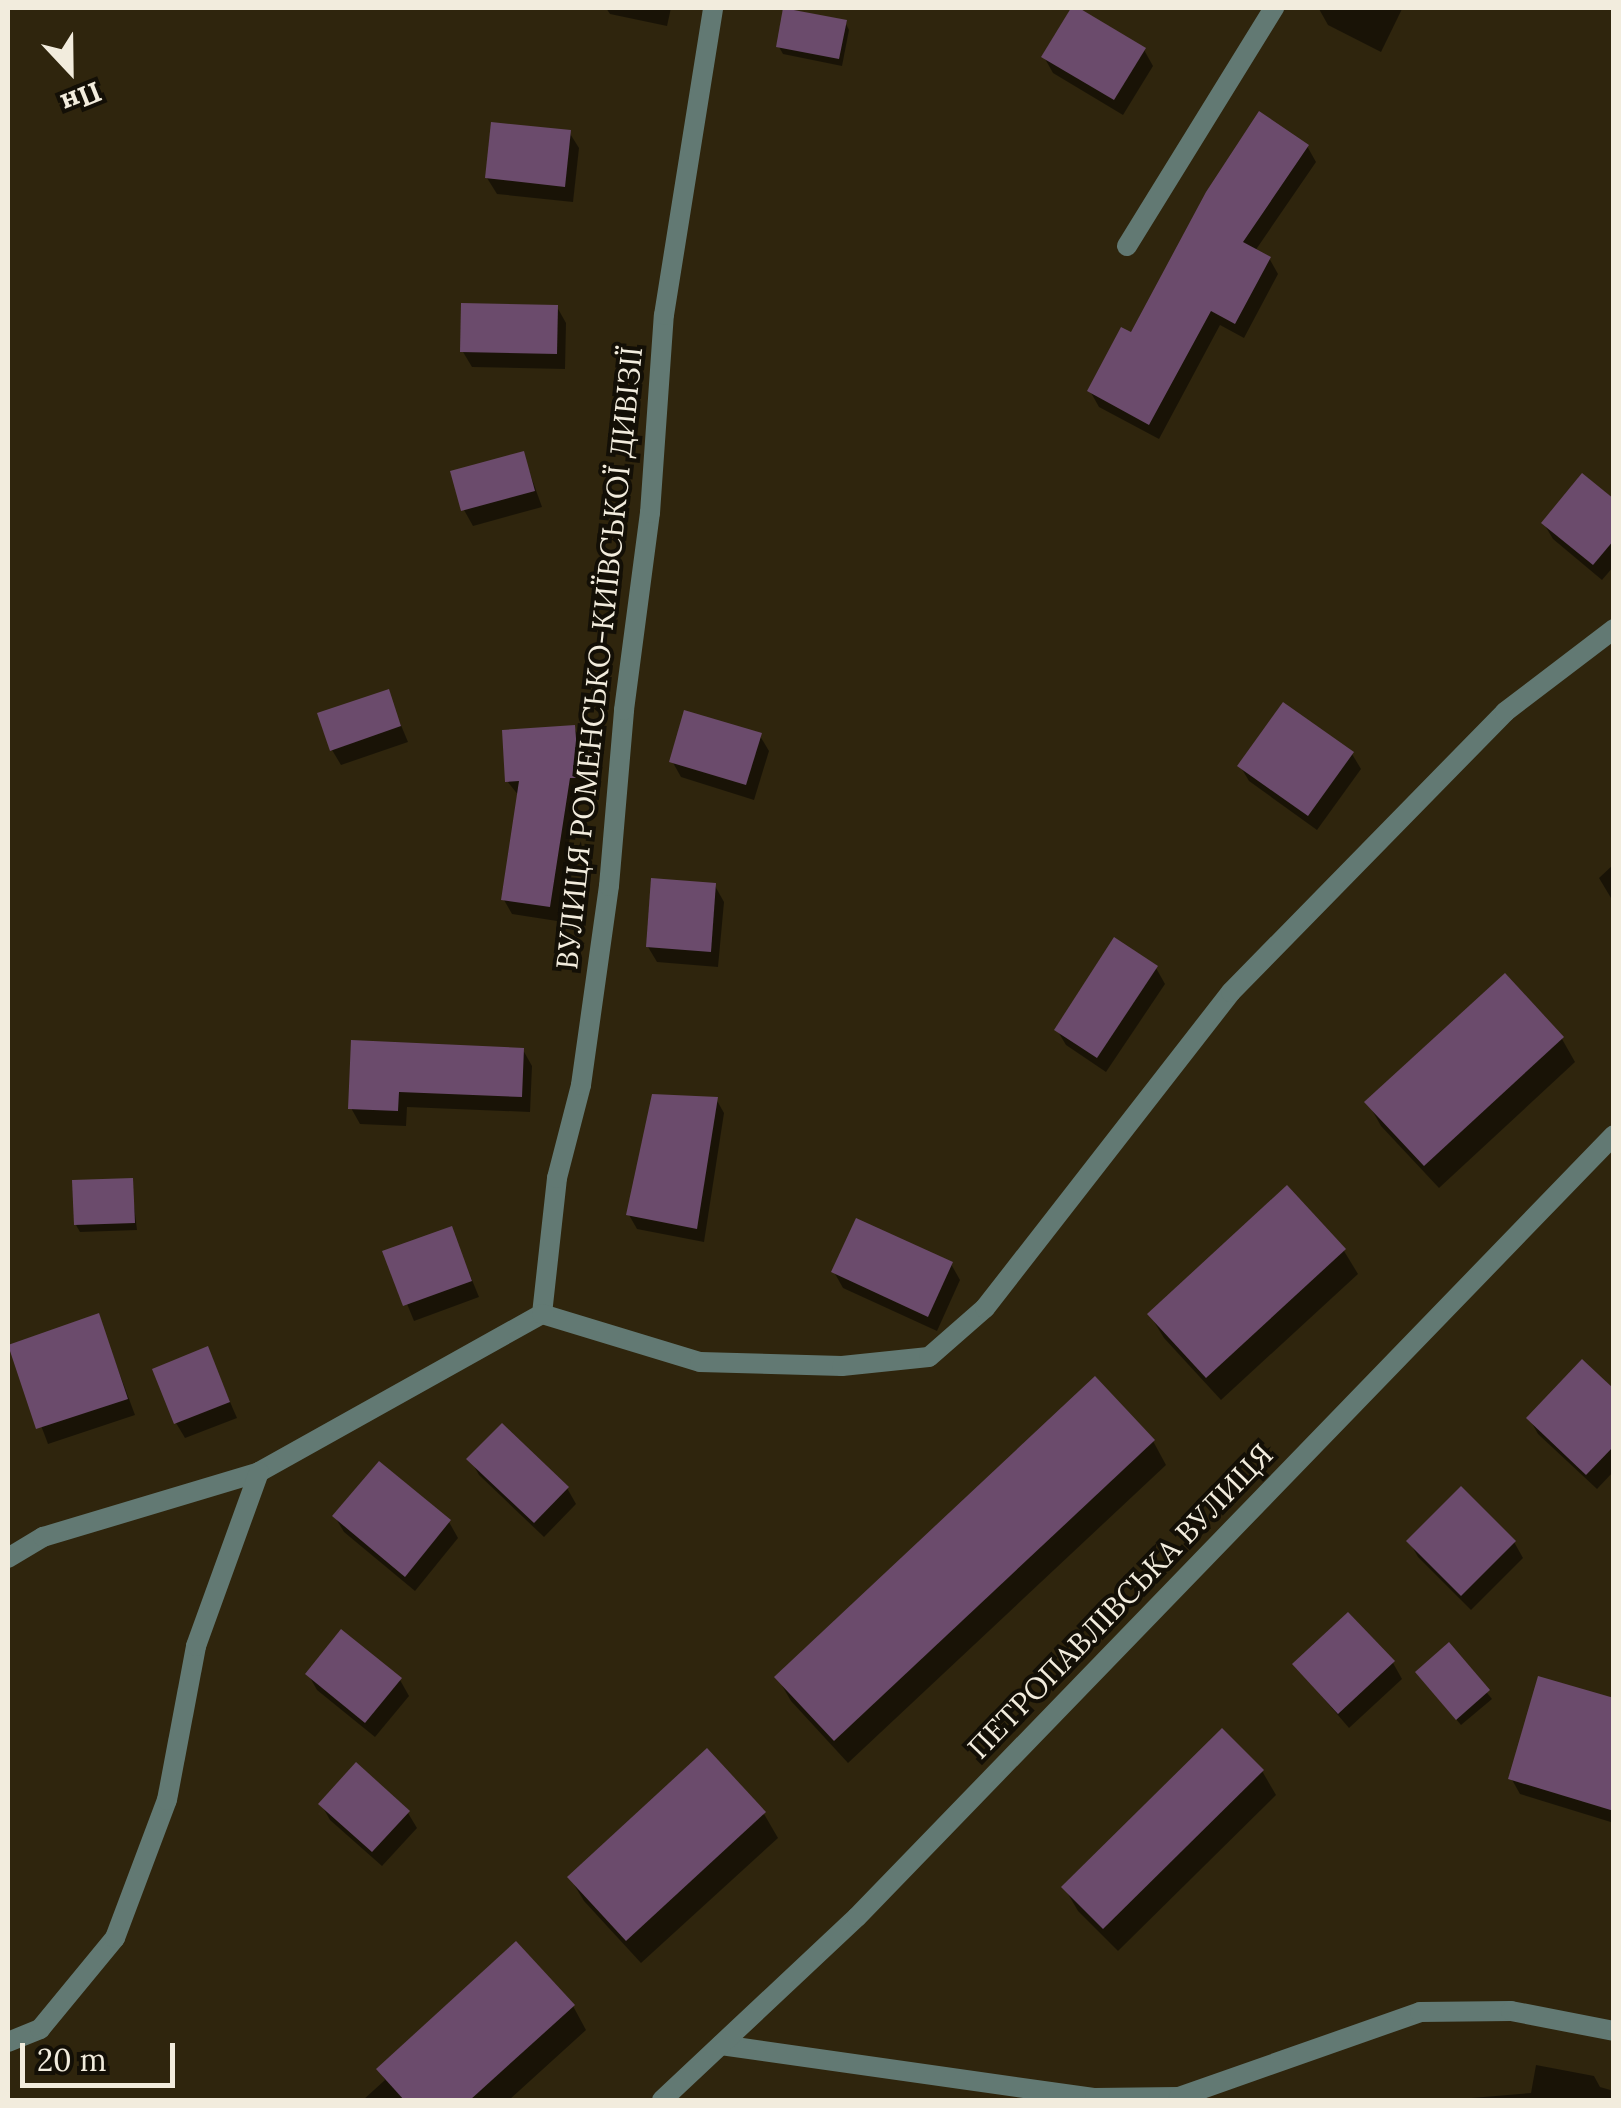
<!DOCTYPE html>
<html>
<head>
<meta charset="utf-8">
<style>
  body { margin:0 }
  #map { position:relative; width:1621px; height:2108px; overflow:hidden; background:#2f250d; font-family:Lora,serif }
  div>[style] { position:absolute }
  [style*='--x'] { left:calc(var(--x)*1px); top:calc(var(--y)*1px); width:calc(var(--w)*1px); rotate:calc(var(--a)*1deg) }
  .shadow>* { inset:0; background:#0007 }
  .building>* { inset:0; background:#6b4b6c }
  .street>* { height:20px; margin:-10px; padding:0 10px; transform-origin:10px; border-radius:10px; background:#627973 }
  span { translate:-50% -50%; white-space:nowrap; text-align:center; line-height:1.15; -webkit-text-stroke:8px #130f06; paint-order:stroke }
  .street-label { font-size:30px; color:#f2ecdd }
  .frame { position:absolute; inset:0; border:10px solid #f2ecdd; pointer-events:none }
  .north { position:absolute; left:20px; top:20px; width:100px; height:100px; -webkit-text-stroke:8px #130f06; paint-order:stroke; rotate:158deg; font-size:28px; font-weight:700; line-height:40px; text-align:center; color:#f2ecdd }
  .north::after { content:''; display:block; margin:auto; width:35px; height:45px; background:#f2ecdd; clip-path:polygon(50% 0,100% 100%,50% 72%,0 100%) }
  .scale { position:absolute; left:20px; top:2043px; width:155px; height:45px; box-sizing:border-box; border:5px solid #f2ecdd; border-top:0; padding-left:12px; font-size:30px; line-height:35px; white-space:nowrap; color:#f2ecdd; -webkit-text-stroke:8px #130f06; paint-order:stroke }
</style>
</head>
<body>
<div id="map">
  <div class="shadow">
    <div style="clip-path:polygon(606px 8px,671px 8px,667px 26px,610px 14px)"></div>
    <div style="clip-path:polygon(1074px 8px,1144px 50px,1153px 66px,1123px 115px,1053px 73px,1044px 57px)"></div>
    <div style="clip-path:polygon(1319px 9px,1320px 8px,1402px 9px,1381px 52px,1328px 25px)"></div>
    <div style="clip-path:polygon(845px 22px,849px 30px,842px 66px,783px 54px,779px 47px)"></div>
    <div style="clip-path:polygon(569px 132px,579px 148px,573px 202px,497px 194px,487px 178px)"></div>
    <div style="clip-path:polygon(1307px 146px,1316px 162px,1255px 251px,1269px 258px,1278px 274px,1244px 338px,1220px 325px,1159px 439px,1099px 407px,1090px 391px)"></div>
    <div style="clip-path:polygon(557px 307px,566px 323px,565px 369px,472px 367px,463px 352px)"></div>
    <div style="clip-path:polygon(523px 454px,542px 507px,473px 526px,464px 510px)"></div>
    <div style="clip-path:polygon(1614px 510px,1614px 566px,1602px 580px,1553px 539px,1544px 524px)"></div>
    <div style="clip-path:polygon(387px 692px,408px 742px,341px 765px,332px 750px)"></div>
    <div style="clip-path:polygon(574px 728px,583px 743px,586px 792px,577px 792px,557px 921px,512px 914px,504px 900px,519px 796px,507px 781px)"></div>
    <div style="clip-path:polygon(760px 736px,769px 751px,754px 800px,681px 777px,672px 761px)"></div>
    <div style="clip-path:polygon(1352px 754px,1361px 769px,1317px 830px,1249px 781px,1240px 766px)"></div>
    <div style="clip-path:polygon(1614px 864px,1614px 903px,1599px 878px)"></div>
    <div style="clip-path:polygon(715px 886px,724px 902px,718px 967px,657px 962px,648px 947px)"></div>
    <div style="clip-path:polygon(1156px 968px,1165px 984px,1106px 1072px,1066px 1045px,1057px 1030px)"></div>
    <div style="clip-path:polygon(1562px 1039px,1575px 1062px,1439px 1188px,1381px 1126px,1368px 1103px)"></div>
    <div style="clip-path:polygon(353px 1043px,523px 1050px,532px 1066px,530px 1112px,407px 1107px,406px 1126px,360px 1124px,351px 1108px)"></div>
    <div style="clip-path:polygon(716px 1099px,724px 1113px,704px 1242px,637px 1229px,629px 1215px)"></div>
    <div style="clip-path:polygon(131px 1180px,137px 1230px,80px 1232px,76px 1225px)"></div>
    <div style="clip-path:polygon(1287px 1189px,1344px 1251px,1358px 1274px,1221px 1400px,1164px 1338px,1150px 1315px)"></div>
    <div style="clip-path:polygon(451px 1229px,479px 1297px,414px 1321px,386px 1252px)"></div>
    <div style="clip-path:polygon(951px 1264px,960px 1280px,937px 1331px,843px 1288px,834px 1272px)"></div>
    <div style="clip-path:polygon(98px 1316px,135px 1415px,48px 1444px,11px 1346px)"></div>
    <div style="clip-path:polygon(207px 1349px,237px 1418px,185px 1438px,176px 1423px)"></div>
    <div style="clip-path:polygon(1614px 1392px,1614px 1471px,1597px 1489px,1538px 1434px,1529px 1418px)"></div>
    <div style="clip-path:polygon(1153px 1441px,1166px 1465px,848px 1763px,791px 1701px,777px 1677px)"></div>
    <div style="clip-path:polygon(470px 1459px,567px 1488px,576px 1504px,544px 1537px,479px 1475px)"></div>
    <div style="clip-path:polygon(335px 1517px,449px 1522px,458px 1538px,415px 1591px,344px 1532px)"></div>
    <div style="clip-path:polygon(1409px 1541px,1514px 1542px,1523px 1558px,1471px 1610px,1418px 1557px)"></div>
    <div style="clip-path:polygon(1449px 1646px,1492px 1699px,1461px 1725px,1422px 1679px)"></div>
    <div style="clip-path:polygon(1393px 1663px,1402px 1679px,1349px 1728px,1295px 1665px)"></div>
    <div style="clip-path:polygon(308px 1674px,400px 1680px,409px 1696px,375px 1737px,317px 1690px)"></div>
    <div style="clip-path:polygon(1614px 1701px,1614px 1823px,1520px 1794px,1511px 1778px)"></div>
    <div style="clip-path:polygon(707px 1752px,764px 1814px,778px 1838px,641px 1963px,584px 1901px,570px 1878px)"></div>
    <div style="clip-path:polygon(1262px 1771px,1276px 1795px,1118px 1951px,1078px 1911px,1064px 1887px)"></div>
    <div style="clip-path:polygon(321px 1804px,408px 1813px,417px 1828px,382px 1866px,330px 1820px)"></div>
    <div style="clip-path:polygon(573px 2006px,586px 2030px,509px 2100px,363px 2100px,385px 2080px,379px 2070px)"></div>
    <div style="clip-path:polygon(1536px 2065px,1594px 2076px,1600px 2087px,1614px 2091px,1614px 2100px,1447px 2100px,1531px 2093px)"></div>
  </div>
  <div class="building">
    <div style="clip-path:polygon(783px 8px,847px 20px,839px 59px,776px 47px)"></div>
    <div style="clip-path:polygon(1071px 8px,1079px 8px,1146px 48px,1114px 100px,1041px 57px)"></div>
    <div style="clip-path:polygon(1259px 111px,1309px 145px,1243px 242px,1271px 257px,1235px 324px,1211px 311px,1149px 425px,1087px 391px,1121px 327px,1131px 332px,1206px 192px)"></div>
    <div style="clip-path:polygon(491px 122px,571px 130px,565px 187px,485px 178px)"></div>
    <div style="clip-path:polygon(461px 303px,558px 305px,557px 354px,460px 352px)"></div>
    <div style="clip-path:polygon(524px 451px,535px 491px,461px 511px,450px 471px)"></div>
    <div style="clip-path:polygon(1582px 473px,1614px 499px,1614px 540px,1593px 565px,1541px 523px)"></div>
    <div style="clip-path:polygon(389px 689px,401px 726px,330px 751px,317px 713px)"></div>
    <div style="clip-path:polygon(1283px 702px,1354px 752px,1308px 816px,1237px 766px)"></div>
    <div style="clip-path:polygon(684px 710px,762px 733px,746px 785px,669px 762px)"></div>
    <div style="clip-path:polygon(575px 725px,579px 778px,570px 778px,550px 907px,501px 900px,519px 781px,505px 782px,502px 730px)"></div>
    <div style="clip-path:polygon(651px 878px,716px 883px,711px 952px,646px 947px)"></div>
    <div style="clip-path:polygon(1114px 937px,1158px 966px,1097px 1058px,1054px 1030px)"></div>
    <div style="clip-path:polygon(1505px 973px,1564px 1037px,1424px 1166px,1364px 1102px)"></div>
    <div style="clip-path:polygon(351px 1040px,524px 1048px,522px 1097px,399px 1092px,398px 1111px,348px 1109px)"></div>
    <div style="clip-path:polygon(652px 1094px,718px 1097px,697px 1229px,626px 1215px)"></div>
    <div style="clip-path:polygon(133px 1178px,135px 1223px,74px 1225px,72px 1180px)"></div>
    <div style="clip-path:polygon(1287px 1185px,1346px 1249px,1206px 1378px,1147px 1314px)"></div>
    <div style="clip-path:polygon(856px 1218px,953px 1262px,928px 1317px,831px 1272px)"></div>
    <div style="clip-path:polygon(452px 1226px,472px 1281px,403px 1306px,382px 1251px)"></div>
    <div style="clip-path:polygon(99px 1313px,128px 1399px,36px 1429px,8px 1345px)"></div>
    <div style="clip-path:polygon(208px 1346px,230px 1402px,174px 1424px,152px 1369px)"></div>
    <div style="clip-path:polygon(1582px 1359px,1614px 1389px,1614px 1446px,1586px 1475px,1526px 1418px)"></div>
    <div style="clip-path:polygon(1095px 1376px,1155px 1440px,834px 1741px,774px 1677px)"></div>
    <div style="clip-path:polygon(502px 1423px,569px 1487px,534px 1523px,466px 1459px)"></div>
    <div style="clip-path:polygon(379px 1461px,451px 1520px,405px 1577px,332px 1516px)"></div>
    <div style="clip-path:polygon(1461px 1486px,1516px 1541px,1461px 1596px,1406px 1541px)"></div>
    <div style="clip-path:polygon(1348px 1612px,1395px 1661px,1338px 1714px,1292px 1664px)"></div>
    <div style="clip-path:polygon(341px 1629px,402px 1678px,365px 1723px,305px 1674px)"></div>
    <div style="clip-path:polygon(1449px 1642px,1490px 1690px,1456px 1720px,1415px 1672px)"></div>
    <div style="clip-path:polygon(1538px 1676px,1614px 1698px,1614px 1811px,1508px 1779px)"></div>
    <div style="clip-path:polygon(1222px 1728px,1264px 1770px,1103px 1929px,1061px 1887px)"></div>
    <div style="clip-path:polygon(707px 1748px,766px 1812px,626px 1941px,567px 1877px)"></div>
    <div style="clip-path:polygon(356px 1762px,410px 1811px,372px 1852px,318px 1804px)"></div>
    <div style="clip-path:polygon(516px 1941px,575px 2005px,470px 2100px,404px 2100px,376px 2069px)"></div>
  </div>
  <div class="street">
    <div style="--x:1127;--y:246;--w:280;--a:-58.3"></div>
    <div style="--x:542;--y:1314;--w:137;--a:-83.7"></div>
    <div style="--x:557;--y:1178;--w:96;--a:-75.5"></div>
    <div style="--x:581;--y:1085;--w:201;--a:-82"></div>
    <div style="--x:609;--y:886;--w:177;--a:-85.1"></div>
    <div style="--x:624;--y:710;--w:199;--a:-82.5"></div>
    <div style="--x:650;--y:513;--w:198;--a:-86"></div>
    <div style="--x:664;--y:315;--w:311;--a:-80.9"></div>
    <div style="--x:8;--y:1558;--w:41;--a:-31"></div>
    <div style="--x:43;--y:1537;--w:226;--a:-16.7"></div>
    <div style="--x:259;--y:1472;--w:324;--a:-29.2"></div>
    <div style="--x:542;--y:1314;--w:165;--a:16.9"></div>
    <div style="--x:700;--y:1362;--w:142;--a:1.6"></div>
    <div style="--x:842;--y:1366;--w:87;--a:-5.9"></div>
    <div style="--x:929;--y:1357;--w:74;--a:-41.2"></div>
    <div style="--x:985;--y:1308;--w:400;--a:-52.1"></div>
    <div style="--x:1231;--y:992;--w:392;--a:-45.6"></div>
    <div style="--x:1505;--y:712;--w:137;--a:-37.3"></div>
    <div style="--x:8;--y:2042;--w:35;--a:-22"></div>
    <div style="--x:40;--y:2029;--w:118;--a:-50.5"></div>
    <div style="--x:115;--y:1938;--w:147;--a:-69.4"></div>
    <div style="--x:167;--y:1800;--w:157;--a:-79.3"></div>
    <div style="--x:196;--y:1646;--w:185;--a:-70.1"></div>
    <div style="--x:721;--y:2045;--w:378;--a:8.1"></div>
    <div style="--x:1095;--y:2098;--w:84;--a:-0.7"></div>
    <div style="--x:1179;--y:2097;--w:256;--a:-19.4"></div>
    <div style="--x:1420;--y:2012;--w:91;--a:-0.6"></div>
    <div style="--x:1511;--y:2011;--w:105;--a:11"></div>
    <div style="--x:662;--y:2100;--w:267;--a:-43.2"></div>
    <div style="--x:857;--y:1917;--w:1088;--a:-45.93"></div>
  </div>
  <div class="street-label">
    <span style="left:599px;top:658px;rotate:-84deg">ВУЛИЦЯ РОМЕНСЬКО-КИЇВСЬКОЇ ДИВІЗІЇ</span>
    <span style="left:1120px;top:1601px;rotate:-46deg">ПЕТРОПАВЛІВСЬКА ВУЛИЦЯ</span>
  </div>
  <div class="frame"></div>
  <div class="north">Пн</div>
  <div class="scale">20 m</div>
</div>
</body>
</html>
